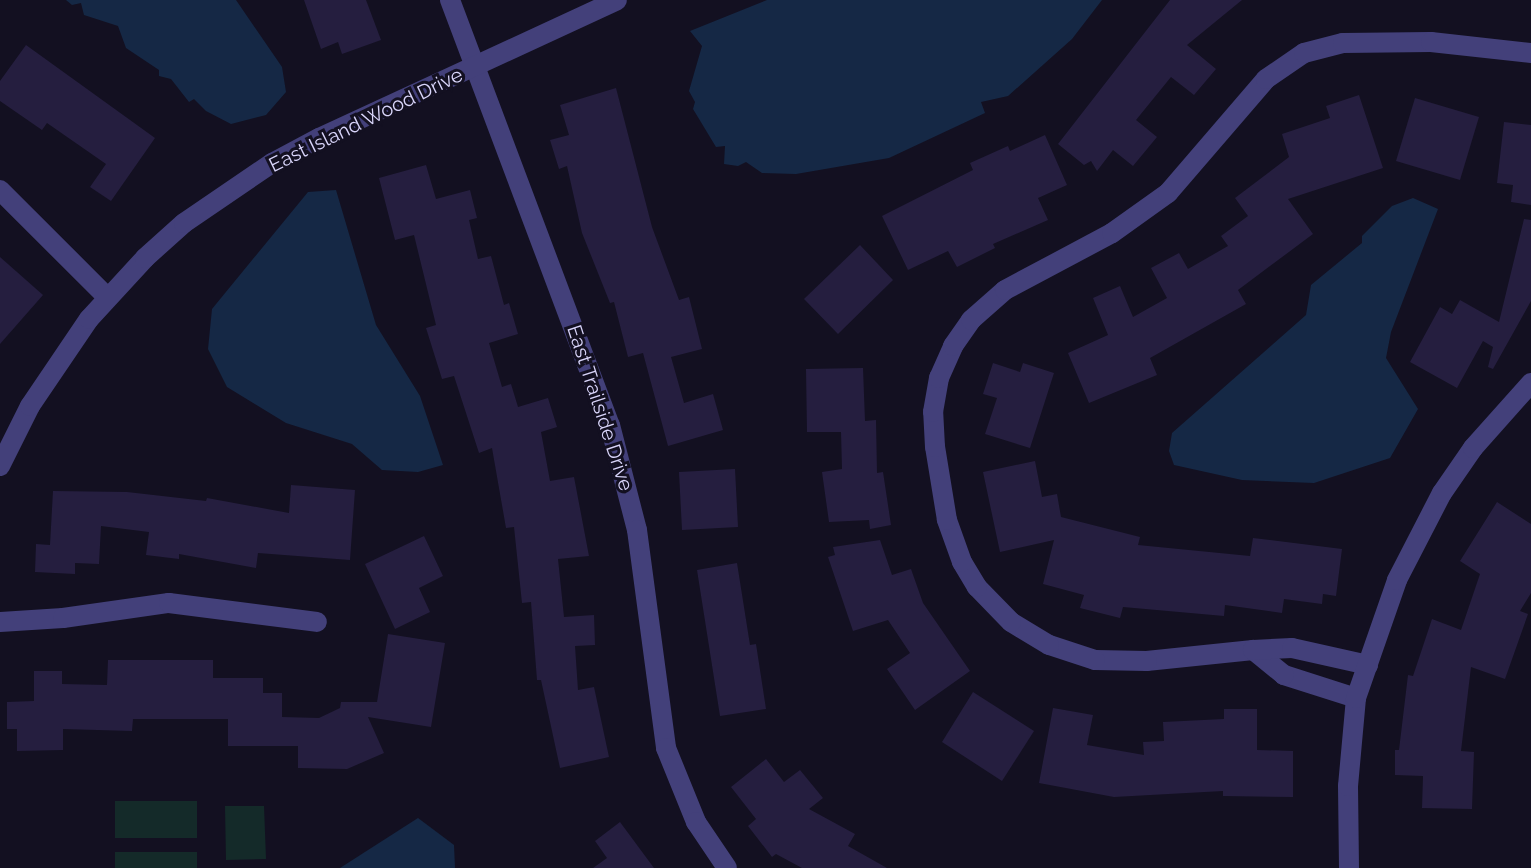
<!DOCTYPE html>
<html>
<head>
<meta charset="utf-8">
<style>
  body { margin:0 }
  #map { position:relative; width:1531px; height:868px; overflow:hidden; background:#131021; font-family:Raleway,sans-serif }
  div>[style] { position:absolute }
  [style*='--x'] { left:calc(var(--x)*1px); top:calc(var(--y)*1px); width:calc(var(--w)*1px); rotate:calc(var(--a)*1deg) }
  .green>* { inset:0; background:#142a29 }
  .water>* { inset:0; background:#152845 }
  .building>* { inset:0; background:#251e3f }
  .minor>* { height:20px; margin:-10px; padding:0 10px; transform-origin:10px; border-radius:10px; background:#43407a }
  span { translate:-50% -50%; white-space:nowrap; text-align:center; line-height:1.15; -webkit-text-stroke:6px #131021; paint-order:stroke }
  .street-label { font-size:20px; color:#d9d5fa }
</style>
</head>
<body>
<div id="map">
  <div class="green">
    <div style="clip-path:polygon(115px 801px,197px 801px,197px 838px,115px 838px)"></div>
    <div style="clip-path:polygon(225px 806px,264px 806px,266px 859px,226px 860px)"></div>
    <div style="clip-path:polygon(115px 852px,197px 852px,197px 868px,115px 868px)"></div>
  </div>
  <div class="water">
    <div style="clip-path:polygon(66px 0,236px 0,282px 67px,286px 92px,266px 115px,231px 124px,206px 111px,194px 99px,189px 102px,171px 79px,159px 76px,159px 70px,126px 48px,118px 26px,84px 15px,81px 3px,72px 5px)"></div>
    <div style="clip-path:polygon(767px 0,1102px 0,1072px 39px,1008px 96px,981px 102px,985px 113px,889px 158px,796px 174px,762px 173px,746px 162px,738px 166px,724px 164px,725px 146px,716px 147px,693px 109px,695px 102px,689px 91px,702px 46px,690px 31px)"></div>
    <div style="clip-path:polygon(336px 190px,376px 325px,420px 396px,443px 465px,418px 472px,382px 470px,352px 444px,286px 423px,227px 387px,208px 349px,212px 309px,308px 192px)"></div>
    <div style="clip-path:polygon(1413px 198px,1438px 209px,1391px 332px,1386px 358px,1418px 409px,1390px 458px,1314px 483px,1242px 480px,1174px 465px,1169px 451px,1172px 433px,1306px 315px,1311px 285px,1362px 243px,1362px 236px,1392px 206px)"></div>
    <div style="clip-path:polygon(418px 818px,454px 845px,455px 868px,340px 868px)"></div>
  </div>
  <div class="building">
    <div style="clip-path:polygon(304px 0,366px 0,381px 40px,342px 54px,338px 42px,321px 49px)"></div>
    <div style="clip-path:polygon(1170px 0,1242px 0,1187px 45px,1216px 69px,1194px 95px,1171px 77px,1136px 120px,1157px 137px,1133px 166px,1113px 150px,1097px 171px,1091px 161px,1084px 165px,1058px 144px)"></div>
    <div style="clip-path:polygon(26px 45px,155px 138px,111px 201px,90px 187px,106px 164px,47px 123px,42px 130px,0 101px,0 81px)"></div>
    <div style="clip-path:polygon(616px 88px,652px 227px,679px 300px,689px 297px,702px 349px,671px 357px,684px 403px,713px 394px,723px 430px,668px 446px,643px 353px,628px 357px,614px 302px,610px 303px,582px 233px,567px 166px,559px 169px,550px 140px,569px 135px,560px 105px)"></div>
    <div style="clip-path:polygon(1359px 95px,1383px 168px,1288px 199px,1313px 234px,1238px 290px,1246px 304px,1150px 358px,1157px 375px,1089px 403px,1068px 353px,1108px 335px,1093px 298px,1120px 286px,1133px 317px,1167px 298px,1151px 268px,1179px 253px,1188px 269px,1228px 246px,1221px 236px,1248px 216px,1235px 198px,1289px 157px,1282px 134px,1330px 118px,1326px 106px)"></div>
    <div style="clip-path:polygon(1415px 98px,1479px 117px,1460px 180px,1396px 161px)"></div>
    <div style="clip-path:polygon(1504px 122px,1531px 125px,1531px 205px,1511px 202px,1513px 185px,1497px 183px)"></div>
    <div style="clip-path:polygon(1045px 135px,1067px 185px,1038px 198px,1048px 220px,993px 244px,995px 248px,957px 267px,948px 251px,908px 270px,882px 216px,973px 170px,970px 163px,1008px 146px,1010px 151px)"></div>
    <div style="clip-path:polygon(426px 165px,436px 199px,470px 190px,477px 218px,469px 220px,478px 259px,491px 256px,504px 305px,509px 303px,518px 334px,489px 343px,502px 387px,511px 384px,518px 407px,548px 398px,557px 427px,541px 432px,550px 481px,574px 477px,589px 556px,558px 559px,564px 617px,594px 615px,595px 645px,575px 646px,578px 690px,594px 687px,609px 757px,560px 768px,541px 680px,537px 680px,531px 602px,522px 603px,514px 527px,506px 528px,492px 448px,479px 453px,454px 376px,442px 379px,426px 328px,436px 325px,414px 235px,395px 240px,379px 178px)"></div>
    <div style="clip-path:polygon(1524px 219px,1531px 220px,1531px 301px,1493px 369px,1488px 367px,1493px 347px,1483px 341px,1457px 388px,1410px 362px,1440px 307px,1452px 314px,1460px 300px,1499px 322px)"></div>
    <div style="clip-path:polygon(860px 245px,893px 280px,838px 334px,804px 299px)"></div>
    <div style="clip-path:polygon(0 257px,43px 295px,0 344px)"></div>
    <div style="clip-path:polygon(993px 363px,1020px 372px,1023px 363px,1054px 373px,1030px 448px,985px 434px,997px 398px,983px 394px)"></div>
    <div style="clip-path:polygon(863px 368px,865px 421px,876px 420px,877px 473px,883px 472px,891px 525px,870px 529px,869px 520px,829px 522px,822px 472px,842px 469px,841px 432px,807px 432px,806px 369px)"></div>
    <div style="clip-path:polygon(1035px 461px,1042px 497px,1057px 494px,1061px 517px,1140px 537px,1138px 545px,1250px 556px,1253px 538px,1342px 549px,1336px 596px,1323px 594px,1322px 604px,1284px 599px,1282px 613px,1225px 605px,1224px 616px,1123px 607px,1120px 618px,1080px 608px,1084px 595px,1043px 584px,1054px 540px,1000px 552px,983px 472px)"></div>
    <div style="clip-path:polygon(735px 469px,738px 527px,682px 530px,679px 472px)"></div>
    <div style="clip-path:polygon(291px 485px,355px 490px,350px 560px,258px 553px,256px 568px,179px 554px,179px 559px,146px 555px,149px 532px,101px 526px,99px 564px,75px 563px,75px 574px,35px 572px,36px 544px,50px 545px,53px 491px,127px 492px,206px 501px,207px 498px,289px 513px)"></div>
    <div style="clip-path:polygon(1497px 502px,1531px 524px,1531px 593px,1520px 611px,1528px 614px,1505px 679px,1471px 667px,1461px 751px,1474px 752px,1472px 809px,1422px 808px,1423px 776px,1395px 775px,1395px 750px,1399px 750px,1408px 675px,1413px 676px,1432px 619px,1461px 630px,1480px 574px,1460px 561px)"></div>
    <div style="clip-path:polygon(424px 536px,443px 576px,419px 588px,430px 612px,395px 629px,365px 564px)"></div>
    <div style="clip-path:polygon(880px 540px,892px 575px,911px 569px,923px 603px,970px 671px,915px 710px,887px 669px,910px 653px,888px 620px,853px 631px,828px 557px,835px 555px,833px 547px)"></div>
    <div style="clip-path:polygon(737px 563px,750px 645px,756px 644px,766px 709px,720px 716px,697px 570px)"></div>
    <div style="clip-path:polygon(388px 634px,445px 643px,431px 727px,368px 717px,384px 753px,347px 769px,298px 768px,298px 746px,228px 746px,228px 719px,133px 719px,132px 731px,63px 729px,63px 750px,17px 751px,17px 729px,7px 729px,7px 702px,34px 701px,34px 671px,62px 671px,62px 684px,107px 685px,108px 660px,213px 660px,213px 678px,263px 678px,263px 693px,282px 693px,282px 717px,319px 718px,340px 708px,341px 702px,377px 702px)"></div>
    <div style="clip-path:polygon(973px 692px,1034px 731px,1002px 781px,942px 742px)"></div>
    <div style="clip-path:polygon(1053px 708px,1093px 715px,1087px 745px,1144px 755px,1143px 742px,1164px 741px,1163px 722px,1224px 719px,1224px 709px,1257px 709px,1257px 750px,1293px 751px,1293px 797px,1223px 796px,1223px 791px,1114px 797px,1039px 783px)"></div>
    <div style="clip-path:polygon(766px 759px,784px 782px,800px 770px,823px 798px,809px 809px,855px 834px,848px 846px,887px 868px,802px 868px,776px 854px,772px 857px,748px 826px,756px 819px,731px 787px)"></div>
    <div style="clip-path:polygon(620px 822px,654px 868px,593px 868px,607px 858px,595px 841px)"></div>
  </div>
  <div class="minor">
    <div style="--x:450;--y:0;--w:454;--a:69.4"></div>
    <div style="--x:610;--y:425;--w:108;--a:75.6"></div>
    <div style="--x:637;--y:530;--w:220;--a:82.4"></div>
    <div style="--x:666;--y:748;--w:80;--a:67.9"></div>
    <div style="--x:696;--y:822;--w:55;--a:56"></div>
    <div style="--x:0;--y:190;--w:151;--a:45"></div>
    <div style="--x:0;--y:466;--w:67;--a:-63.4"></div>
    <div style="--x:30;--y:406;--w:105;--a:-55.9"></div>
    <div style="--x:89;--y:319;--w:83;--a:-47.4"></div>
    <div style="--x:145;--y:258;--w:52;--a:-41.9"></div>
    <div style="--x:184;--y:223;--w:107;--a:-34.3"></div>
    <div style="--x:272;--y:163;--w:53;--a:-28"></div>
    <div style="--x:319;--y:138;--w:328;--a:-24.8"></div>
    <div style="--x:0;--y:622;--w:63;--a:-3.6"></div>
    <div style="--x:63;--y:618;--w:107;--a:-8.1"></div>
    <div style="--x:169;--y:603;--w:149;--a:7.3"></div>
    <div style="--x:1253;--y:650;--w:107;--a:174.1"></div>
    <div style="--x:1147;--y:661;--w:52;--a:-178.9"></div>
    <div style="--x:1095;--y:660;--w:48;--a:-161.9"></div>
    <div style="--x:1049;--y:645;--w:44;--a:-148.8"></div>
    <div style="--x:1011;--y:622;--w:49;--a:-134.2"></div>
    <div style="--x:977;--y:587;--w:29;--a:-121"></div>
    <div style="--x:962;--y:562;--w:45;--a:-109.7"></div>
    <div style="--x:947;--y:520;--w:74;--a:-99.3"></div>
    <div style="--x:935;--y:447;--w:35;--a:-93"></div>
    <div style="--x:933;--y:412;--w:35;--a:-80"></div>
    <div style="--x:939;--y:378;--w:35;--a:-66"></div>
    <div style="--x:953;--y:346;--w:32;--a:-55"></div>
    <div style="--x:971;--y:320;--w:45;--a:-41.4"></div>
    <div style="--x:1005;--y:290;--w:121;--a:-28"></div>
    <div style="--x:1112;--y:233;--w:69;--a:-35.5"></div>
    <div style="--x:1168;--y:193;--w:150;--a:-49.3"></div>
    <div style="--x:1266;--y:79;--w:46;--a:-34.4"></div>
    <div style="--x:1304;--y:53;--w:40;--a:-14.4"></div>
    <div style="--x:1343;--y:43;--w:88;--a:-0.7"></div>
    <div style="--x:1431;--y:42;--w:101;--a:6.3"></div>
    <div style="--x:1356;--y:698;--w:76;--a:-162.3"></div>
    <div style="--x:1284;--y:675;--w:40;--a:-141"></div>
    <div style="--x:1253;--y:650;--w:39;--a:-3"></div>
    <div style="--x:1292;--y:648;--w:78;--a:12.6"></div>
    <div style="--x:1349;--y:868;--w:82;--a:-90.7"></div>
    <div style="--x:1348;--y:786;--w:88;--a:-84.8"></div>
    <div style="--x:1356;--y:698;--w:125;--a:-70.8"></div>
    <div style="--x:1397;--y:580;--w:98;--a:-62.7"></div>
    <div style="--x:1442;--y:493;--w:55;--a:-55.4"></div>
    <div style="--x:1473;--y:448;--w:87;--a:-48.3"></div>
  </div>
  <div class="street-label">
    <span style="left:366px;top:120px;rotate:-26deg">East Island Wood Drive</span>
    <span style="left:600px;top:408px;rotate:72deg">East Trailside Drive</span>
  </div>
</div>
</body>
</html>
